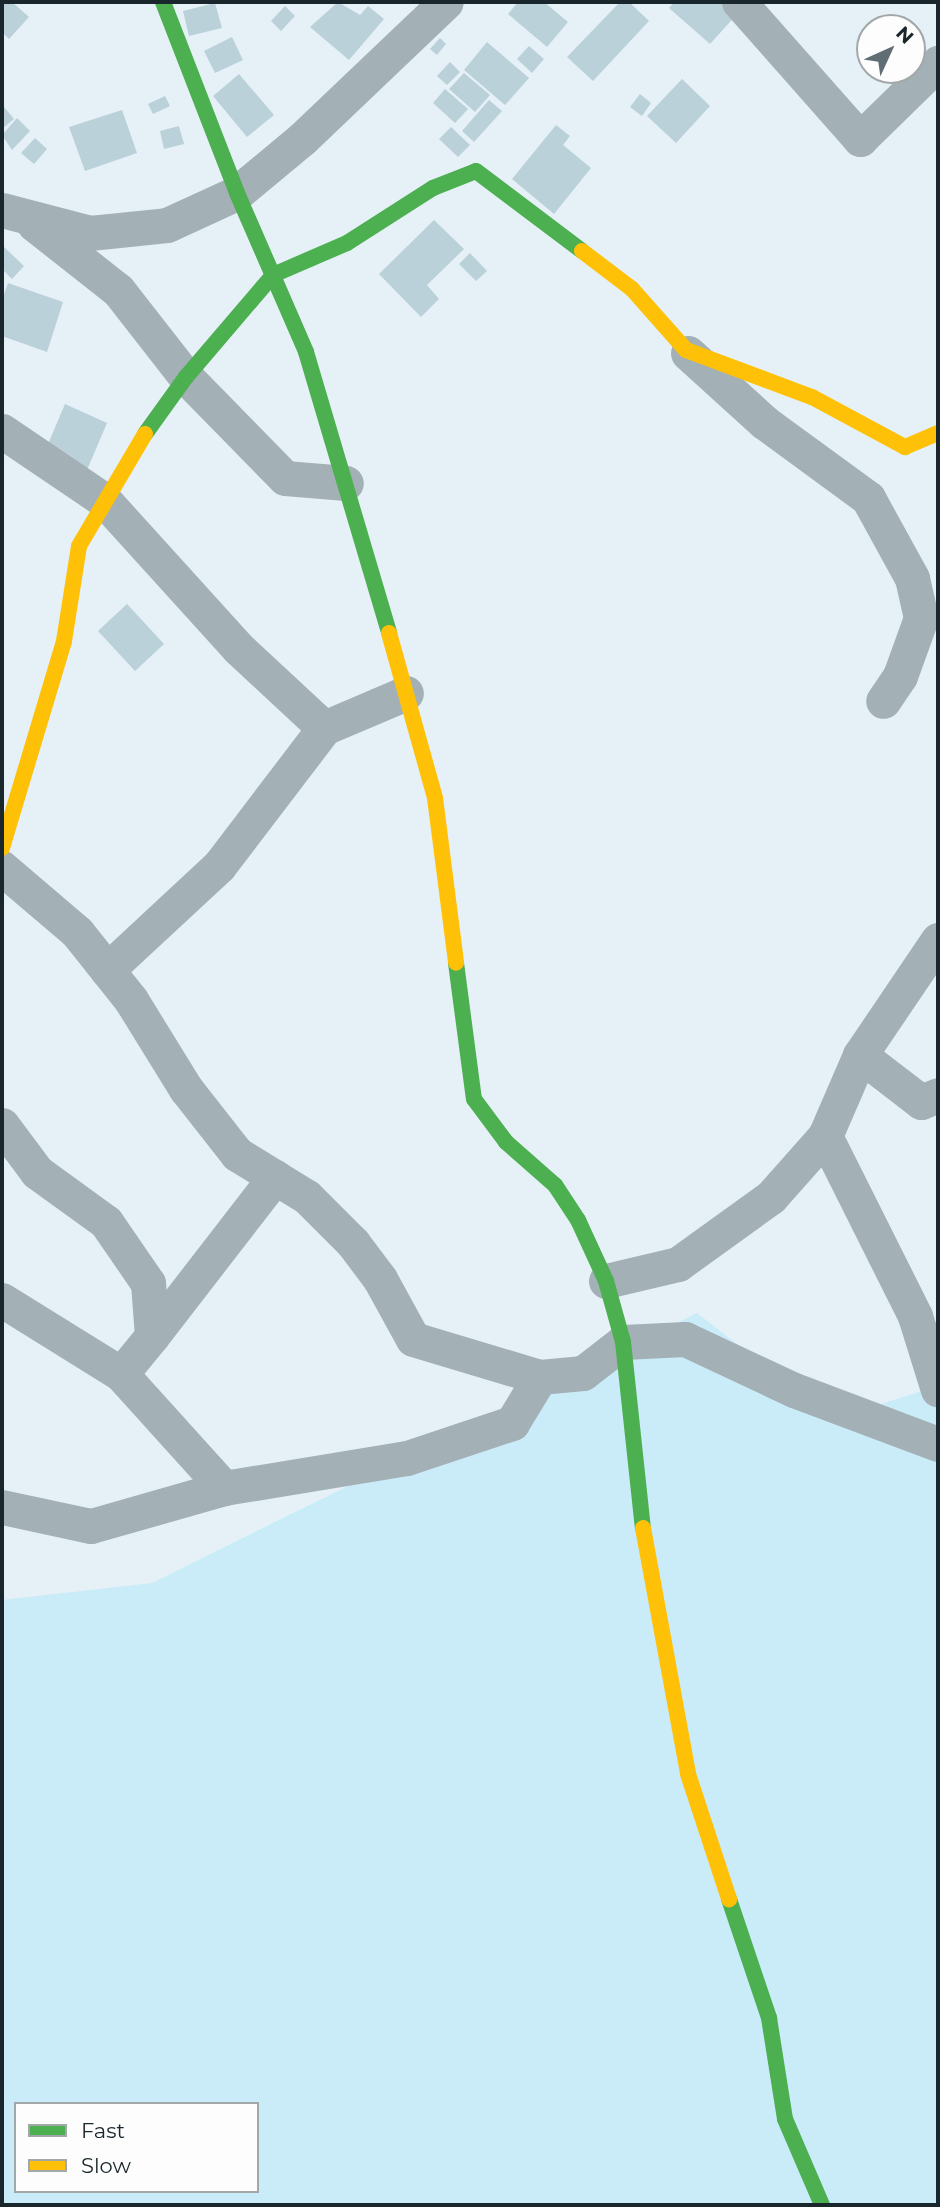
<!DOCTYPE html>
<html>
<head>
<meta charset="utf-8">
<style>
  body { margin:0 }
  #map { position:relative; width:940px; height:2207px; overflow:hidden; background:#e5f1f6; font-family:Montserrat,sans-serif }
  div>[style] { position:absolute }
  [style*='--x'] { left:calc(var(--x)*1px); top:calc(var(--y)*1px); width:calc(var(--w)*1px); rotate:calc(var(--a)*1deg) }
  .green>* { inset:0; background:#caecf9 }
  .building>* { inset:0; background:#bad1d9 }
  .street>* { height:35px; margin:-17.5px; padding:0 17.5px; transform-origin:17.5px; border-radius:17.5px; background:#a3b0b5 }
  .fast>* { height:16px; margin:-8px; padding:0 8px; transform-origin:8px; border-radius:8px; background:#4caf50 }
  .slow>* { height:16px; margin:-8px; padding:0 8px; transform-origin:8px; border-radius:8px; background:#ffc107 }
  span { translate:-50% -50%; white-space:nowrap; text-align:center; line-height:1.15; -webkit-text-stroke:6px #fdfdfd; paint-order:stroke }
  .frame { position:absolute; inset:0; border:4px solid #19272c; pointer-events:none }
  .legend { position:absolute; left:14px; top:2102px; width:245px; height:91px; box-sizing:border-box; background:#fdfdfd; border:2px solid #a2a7a9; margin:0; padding:9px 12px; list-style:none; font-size:21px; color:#19272c }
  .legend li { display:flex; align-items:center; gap:14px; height:35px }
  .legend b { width:35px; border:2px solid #a2a7a9 }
  .north { position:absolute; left:856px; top:14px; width:70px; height:70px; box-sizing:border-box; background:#fdfdfd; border:2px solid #a2a7a9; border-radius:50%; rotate:45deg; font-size:19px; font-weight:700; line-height:28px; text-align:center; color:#19272c }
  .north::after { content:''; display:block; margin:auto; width:24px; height:32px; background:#606e73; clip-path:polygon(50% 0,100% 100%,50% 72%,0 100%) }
</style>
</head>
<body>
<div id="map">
  <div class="green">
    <div style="clip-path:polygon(evenodd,697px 1313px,833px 1419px,938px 1386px,938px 2205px,2px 2205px,2px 1600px,152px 1583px,697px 1313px,16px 2104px,257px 2104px,257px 2191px,16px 2191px,16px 2104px)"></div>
  </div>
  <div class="building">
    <div style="clip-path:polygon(2px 2px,12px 2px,29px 17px,9px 39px,2px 32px)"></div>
    <div style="clip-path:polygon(338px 2px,360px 15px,368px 6px,384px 19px,349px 60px,310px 27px)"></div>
    <div style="clip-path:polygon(518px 2px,544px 2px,568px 22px,547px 47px,508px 14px)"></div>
    <div style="clip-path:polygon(620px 2px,629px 2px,649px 21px,593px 81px,567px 57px)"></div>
    <div style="clip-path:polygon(674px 2px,725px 2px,738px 13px,710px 44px,669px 8px)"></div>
    <div style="clip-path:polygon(215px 3px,222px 28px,189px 36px,183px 11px)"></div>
    <div style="clip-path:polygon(285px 6px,295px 16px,281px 31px,271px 21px)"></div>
    <div style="clip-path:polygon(232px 37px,243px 60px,215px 73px,204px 51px)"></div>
    <div style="clip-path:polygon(440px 38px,446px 44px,437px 55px,430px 49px)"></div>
    <div style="clip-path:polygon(487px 42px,529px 78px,505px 105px,464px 70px)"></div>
    <div style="clip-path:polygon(529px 46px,544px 59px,532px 73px,517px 59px)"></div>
    <div style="clip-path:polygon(450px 62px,460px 72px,447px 85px,437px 76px)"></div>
    <div style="clip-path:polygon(464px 73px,490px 95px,475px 112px,449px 89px)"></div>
    <div style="clip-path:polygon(239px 74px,274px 115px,247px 137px,213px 96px)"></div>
    <div style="clip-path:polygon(682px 79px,710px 106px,676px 143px,647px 116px)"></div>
    <div style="clip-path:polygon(445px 89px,468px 109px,455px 123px,433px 103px)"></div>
    <div style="clip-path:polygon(640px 94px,651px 103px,642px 116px,630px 107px)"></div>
    <div style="clip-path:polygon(165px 96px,170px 106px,153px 114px,148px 104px)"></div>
    <div style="clip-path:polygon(489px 100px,502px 111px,474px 142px,462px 131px)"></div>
    <div style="clip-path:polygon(4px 107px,14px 119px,2px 129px,2px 109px)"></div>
    <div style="clip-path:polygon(122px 110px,137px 153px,85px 171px,69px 127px)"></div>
    <div style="clip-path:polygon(17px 118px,30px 131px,12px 150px,2px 135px)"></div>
    <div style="clip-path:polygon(556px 125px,570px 136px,563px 145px,591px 168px,554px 214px,512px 179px)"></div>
    <div style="clip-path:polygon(179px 126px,184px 144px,164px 149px,160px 131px)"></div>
    <div style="clip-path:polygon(451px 127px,470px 145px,458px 157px,439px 139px)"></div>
    <div style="clip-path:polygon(35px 138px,47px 149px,34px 164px,21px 153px)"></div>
    <div style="clip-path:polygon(434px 220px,464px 249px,427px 285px,439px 299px,421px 317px,379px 274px)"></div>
    <div style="clip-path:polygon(2px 245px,24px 266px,12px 279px,2px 269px)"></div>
    <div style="clip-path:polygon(470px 253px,487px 271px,476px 281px,459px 264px)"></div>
    <div style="clip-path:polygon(8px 283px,63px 302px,47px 352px,2px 336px,2px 300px)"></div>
    <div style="clip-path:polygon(65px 404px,107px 423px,87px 470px,45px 451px)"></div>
    <div style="clip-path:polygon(127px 604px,164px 644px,135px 671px,98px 631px)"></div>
  </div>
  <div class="street">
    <div style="--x:739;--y:2;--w:183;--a:48.5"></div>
    <div style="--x:860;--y:139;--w:109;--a:-44.3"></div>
    <div style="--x:2;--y:210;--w:91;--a:14.6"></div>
    <div style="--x:90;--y:233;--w:77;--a:-5.9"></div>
    <div style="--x:167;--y:225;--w:77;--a:-24.6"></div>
    <div style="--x:237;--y:193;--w:86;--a:-39.8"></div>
    <div style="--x:303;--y:138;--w:197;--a:-43.6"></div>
    <div style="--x:34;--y:224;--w:107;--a:38.2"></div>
    <div style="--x:118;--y:290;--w:110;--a:52"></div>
    <div style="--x:186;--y:377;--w:141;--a:45.6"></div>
    <div style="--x:285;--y:478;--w:61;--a:4.7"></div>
    <div style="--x:688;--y:353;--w:103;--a:42.2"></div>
    <div style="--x:764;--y:422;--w:129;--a:36.2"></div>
    <div style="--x:868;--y:498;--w:91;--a:61.2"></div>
    <div style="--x:912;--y:578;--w:41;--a:77.3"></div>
    <div style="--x:921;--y:618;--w:62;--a:109.9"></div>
    <div style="--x:900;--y:676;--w:30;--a:124"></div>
    <div style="--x:2;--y:431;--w:123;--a:34.1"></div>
    <div style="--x:104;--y:500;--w:200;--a:47.8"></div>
    <div style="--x:238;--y:648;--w:117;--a:42.9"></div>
    <div style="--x:2;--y:868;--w:99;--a:40.5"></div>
    <div style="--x:77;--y:932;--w:87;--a:51.5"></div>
    <div style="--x:131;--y:1000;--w:105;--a:58.3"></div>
    <div style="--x:186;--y:1089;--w:83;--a:51.9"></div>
    <div style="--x:237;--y:1154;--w:82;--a:31.6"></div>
    <div style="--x:307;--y:1197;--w:65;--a:45"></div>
    <div style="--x:353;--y:1243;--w:45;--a:53.1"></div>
    <div style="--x:380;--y:1279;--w:68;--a:61.2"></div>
    <div style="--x:413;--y:1339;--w:133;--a:16.7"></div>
    <div style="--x:540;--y:1377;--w:43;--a:-5.3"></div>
    <div style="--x:583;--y:1373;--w:51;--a:-37.8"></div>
    <div style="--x:623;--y:1342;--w:62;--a:-2.8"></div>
    <div style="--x:685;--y:1339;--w:120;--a:25.1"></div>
    <div style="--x:794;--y:1390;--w:154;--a:20.6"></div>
    <div style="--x:107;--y:970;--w:153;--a:-42.9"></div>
    <div style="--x:219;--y:866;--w:173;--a:-52.7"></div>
    <div style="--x:324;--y:728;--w:89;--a:-23.1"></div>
    <div style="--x:860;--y:1055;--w:77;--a:37.6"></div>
    <div style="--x:921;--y:1102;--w:18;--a:-22"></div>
    <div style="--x:2;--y:1125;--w:59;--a:53.3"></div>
    <div style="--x:37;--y:1172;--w:85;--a:35.9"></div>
    <div style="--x:106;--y:1222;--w:74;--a:55.5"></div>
    <div style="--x:148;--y:1283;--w:53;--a:85.7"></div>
    <div style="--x:152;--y:1336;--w:49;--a:129.2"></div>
    <div style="--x:825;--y:1136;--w:201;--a:63.4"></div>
    <div style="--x:915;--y:1316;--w:77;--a:72.7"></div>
    <div style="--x:606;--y:1281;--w:74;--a:-13.3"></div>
    <div style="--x:678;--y:1264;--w:115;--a:-35.8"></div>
    <div style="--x:771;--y:1197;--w:81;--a:-48.5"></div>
    <div style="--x:825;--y:1136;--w:88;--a:-66.6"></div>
    <div style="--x:860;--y:1055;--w:139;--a:-55.9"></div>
    <div style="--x:2;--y:1300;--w:140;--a:31.9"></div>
    <div style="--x:121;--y:1374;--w:154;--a:47.9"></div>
    <div style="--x:152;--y:1336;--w:201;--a:-52.3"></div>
    <div style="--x:2;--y:1507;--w:91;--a:12.1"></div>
    <div style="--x:91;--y:1526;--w:138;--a:-15.9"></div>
    <div style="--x:224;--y:1488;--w:185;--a:-9.3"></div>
    <div style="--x:407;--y:1458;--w:111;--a:-18.4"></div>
    <div style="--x:512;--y:1423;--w:54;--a:-58.7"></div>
  </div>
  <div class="fast">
    <div style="--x:163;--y:2;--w:205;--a:68.8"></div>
    <div style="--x:237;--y:193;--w:173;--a:66.5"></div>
    <div style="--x:306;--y:352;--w:293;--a:73.5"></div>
    <div style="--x:145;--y:434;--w:70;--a:-54.3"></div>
    <div style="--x:186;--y:377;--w:134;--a:-49.5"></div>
    <div style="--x:273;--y:275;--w:81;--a:-23.4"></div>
    <div style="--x:347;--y:243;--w:102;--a:-32.6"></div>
    <div style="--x:433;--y:188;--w:46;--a:-21.6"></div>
    <div style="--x:476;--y:171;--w:133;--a:37"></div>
    <div style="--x:456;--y:963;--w:137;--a:82.5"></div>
    <div style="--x:474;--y:1099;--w:54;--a:53.3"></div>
    <div style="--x:506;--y:1142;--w:65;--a:41.3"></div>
    <div style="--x:555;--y:1185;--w:42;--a:56.7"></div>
    <div style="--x:578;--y:1220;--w:67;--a:65.3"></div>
    <div style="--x:606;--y:1281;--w:63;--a:74.4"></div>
    <div style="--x:623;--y:1342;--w:187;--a:83.9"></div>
    <div style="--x:729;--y:1899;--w:126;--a:71.4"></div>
    <div style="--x:769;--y:2018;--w:102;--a:81"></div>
    <div style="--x:785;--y:2119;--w:94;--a:66.7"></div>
  </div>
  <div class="slow">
    <div style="--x:582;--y:251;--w:63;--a:37.2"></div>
    <div style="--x:632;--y:289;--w:81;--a:48.5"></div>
    <div style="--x:686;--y:350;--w:134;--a:20.5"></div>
    <div style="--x:812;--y:397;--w:106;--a:28.3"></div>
    <div style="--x:905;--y:447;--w:36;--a:-23"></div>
    <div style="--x:389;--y:633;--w:171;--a:74.4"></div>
    <div style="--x:435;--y:798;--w:166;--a:82.7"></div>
    <div style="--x:2;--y:848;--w:216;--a:-73.3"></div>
    <div style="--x:64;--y:641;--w:96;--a:-81"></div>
    <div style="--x:79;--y:546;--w:130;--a:-59.5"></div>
    <div style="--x:643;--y:1528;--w:250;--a:79.6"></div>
    <div style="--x:688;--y:1774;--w:132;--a:71.8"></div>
  </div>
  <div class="frame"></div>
  <ul class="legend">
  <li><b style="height:9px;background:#4caf50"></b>Fast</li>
  <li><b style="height:9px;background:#ffc107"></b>Slow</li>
  </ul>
  <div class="north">N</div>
</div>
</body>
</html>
